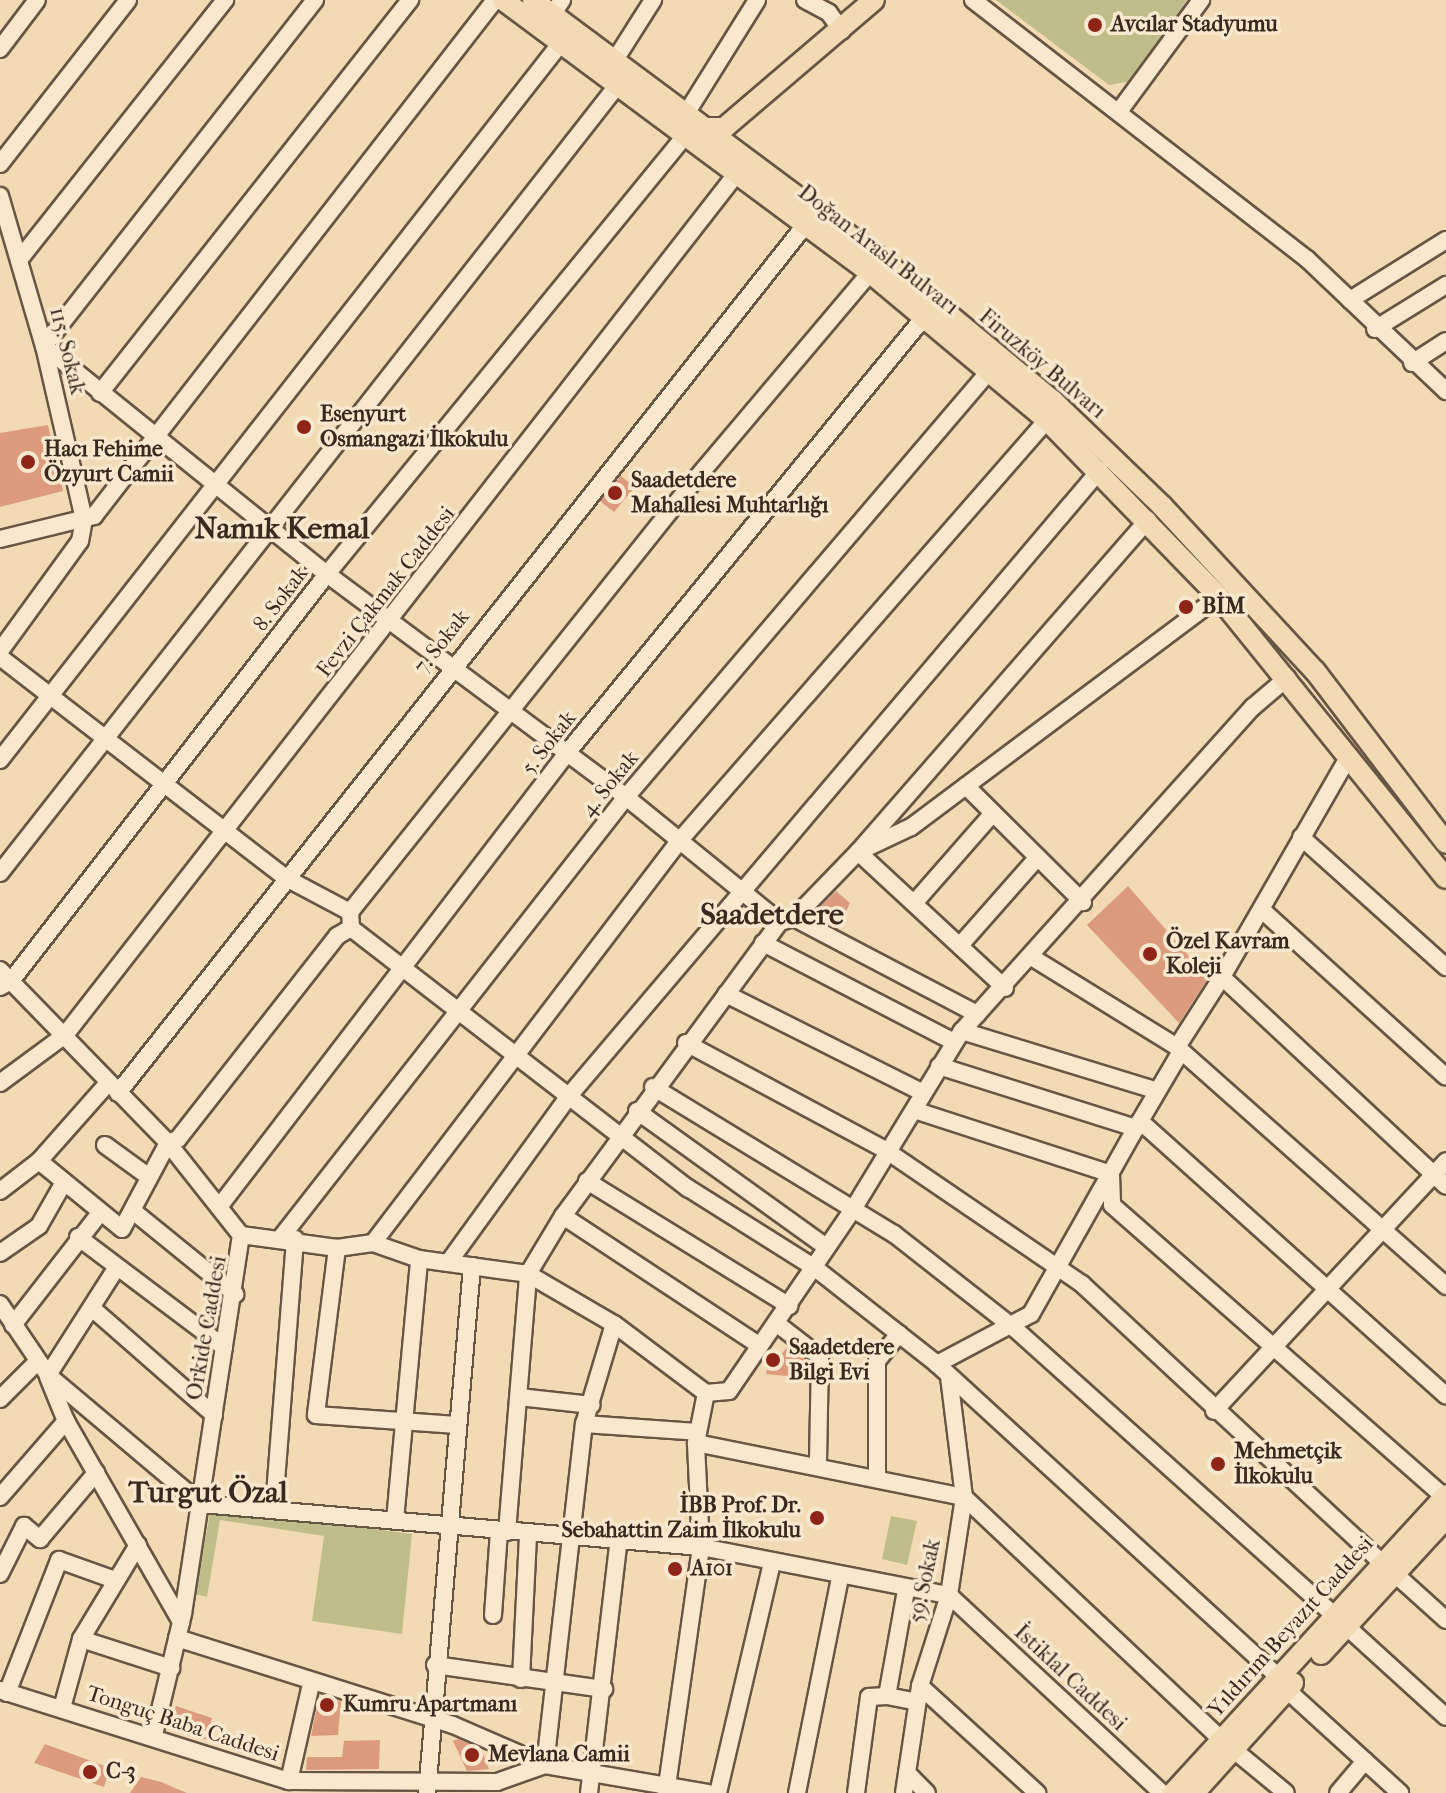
<!DOCTYPE html>
<html>
<head>
<meta charset="utf-8">
<style>
  body { margin:0 }
  #map { position:relative; width:1446px; height:1793px; overflow:hidden; background:#f2dbb4; font-family:"IM FELL French Canon",serif }
  div>[style] { position:absolute }
  [style*='--x'] { left:calc(var(--x)*1px); top:calc(var(--y)*1px); width:calc(var(--w)*1px); rotate:calc(var(--a)*1deg) }
  .green>* { inset:0; background:#bfbe8a }
  .building>* { inset:0; background:#dd9b7e }
  .roads { filter:drop-shadow(2px 0 #685644) drop-shadow(-2px 0 #685644) drop-shadow(0 2px #685644) drop-shadow(0 -2px #685644) }
  .minor>* { height:16px; margin:-8px; padding:0 8px; transform-origin:8px; border-radius:8px; background:#f7e8ce }
  .major>* { height:20px; margin:-10px; padding:0 10px; transform-origin:10px; border-radius:10px; background:#f2dbb4 }
  .dots>* { width:22px; height:22px; translate:-50% -50%; box-sizing:border-box; border:4px solid #f7e8ce; border-radius:50% }
  span { translate:-50% -50%; white-space:nowrap; text-align:center; line-height:1.15; -webkit-text-stroke:7px #f7e8ce; paint-order:stroke }
  .poi-label { font-size:22px; color:#3a291f; font-weight:700 }
  .left { translate:0 -50%; text-align:left }
  .right { translate:-100% -50%; text-align:right }
  .street-label { font-size:22px; color:#3a291f }
  .district-label { font-size:30px; color:#3a291f; font-weight:700 }
</style>
</head>
<body>
<div id="map">
  <div class="green">
    <div style="clip-path:polygon(996px 0,1187px 0,1131px 81px,1109px 85px)"></div>
    <div style="clip-path:polygon(211px 1508px,412px 1534px,402px 1634px,312px 1621px,324px 1536px,220px 1520px,207px 1597px,195px 1594px)"></div>
    <div style="clip-path:polygon(891px 1516px,917px 1521px,907px 1565px,882px 1559px)"></div>
  </div>
  <div class="building">
    <div style="clip-path:polygon(48px 425px,63px 491px,0 507px,0 433px)"></div>
    <div style="clip-path:polygon(621px 476px,635px 487px,614px 512px,600px 501px)"></div>
    <div style="clip-path:polygon(1128px 886px,1208px 978px,1179px 1023px,1087px 925px)"></div>
    <div style="clip-path:polygon(836px 891px,850px 903px,838px 929px,812px 915px)"></div>
    <div style="clip-path:polygon(788px 1346px,809px 1362px,808px 1378px,766px 1374px,771px 1353px,778px 1358px)"></div>
    <div style="clip-path:polygon(319px 1697px,341px 1701px,338px 1735px,311px 1736px)"></div>
    <div style="clip-path:polygon(176px 1706px,212px 1718px,207px 1740px,169px 1728px)"></div>
    <div style="clip-path:polygon(458px 1739px,481px 1749px,489px 1769px,467px 1771px,453px 1741px)"></div>
    <div style="clip-path:polygon(380px 1740px,379px 1769px,306px 1770px,307px 1757px,342px 1757px,344px 1741px)"></div>
    <div style="clip-path:polygon(45px 1744px,110px 1768px,104px 1787px,34px 1763px)"></div>
    <div style="clip-path:polygon(141px 1777px,161px 1782px,187px 1793px,130px 1793px)"></div>
  </div>
  <div class="roads">
    <div class="minor">
      <div style="--x:315;--y:0;--w:439;--a:128.1"></div>
      <div style="--x:44;--y:346;--w:363;--a:38.9"></div>
      <div style="--x:327;--y:574;--w:373;--a:36.7"></div>
      <div style="--x:626;--y:797;--w:198;--a:39.1"></div>
      <div style="--x:805;--y:0;--w:27;--a:28"></div>
      <div style="--x:829;--y:13;--w:22;--a:54"></div>
      <div style="--x:973;--y:0;--w:423;--a:37.8"></div>
      <div style="--x:1307;--y:259;--w:192;--a:43.5"></div>
      <div style="--x:552;--y:15;--w:18;--a:-56"></div>
      <div style="--x:0;--y:49;--w:61;--a:-52.9"></div>
      <div style="--x:613;--y:63;--w:75;--a:-57.6"></div>
      <div style="--x:1120;--y:110;--w:137;--a:-53.6"></div>
      <div style="--x:684;--y:117;--w:138;--a:-58"></div>
      <div style="--x:0;--y:164;--w:208;--a:-52"></div>
      <div style="--x:0;--y:196;--w:156;--a:73.7"></div>
      <div style="--x:44;--y:346;--w:178;--a:77"></div>
      <div style="--x:84;--y:519;--w:22;--a:100"></div>
      <div style="--x:80;--y:541;--w:136;--a:126"></div>
      <div style="--x:19;--y:260;--w:332;--a:-51.6"></div>
      <div style="--x:1350;--y:300;--w:113;--a:-32"></div>
      <div style="--x:1375;--y:329;--w:84;--a:-31.8"></div>
      <div style="--x:1412;--y:363;--w:40;--a:-32.9"></div>
      <div style="--x:100;--y:393;--w:501;--a:-51.73"></div>
      <div style="--x:0;--y:539;--w:97;--a:-13.7"></div>
      <div style="--x:94;--y:516;--w:653;--a:-52.15"></div>
      <div style="--x:0;--y:657;--w:361;--a:37.7"></div>
      <div style="--x:286;--y:878;--w:72;--a:28"></div>
      <div style="--x:350;--y:912;--w:16;--a:86"></div>
      <div style="--x:351;--y:928;--w:426;--a:37.7"></div>
      <div style="--x:688;--y:1188;--w:150;--a:32.2"></div>
      <div style="--x:815;--y:1268;--w:155;--a:38.2"></div>
      <div style="--x:937;--y:1364;--w:465;--a:42.5"></div>
      <div style="--x:1349;--y:756;--w:255;--a:119.9"></div>
      <div style="--x:1222;--y:977;--w:306;--a:43"></div>
      <div style="--x:0;--y:760;--w:909;--a:-51.97"></div>
      <div style="--x:966;--y:786;--w:165;--a:44.8"></div>
      <div style="--x:1301;--y:837;--w:195;--a:41.9"></div>
      <div style="--x:0;--y:873;--w:999;--a:-51.91"></div>
      <div style="--x:916;--y:901;--w:117;--a:-48.8"></div>
      <div style="--x:1262;--y:910;--w:248;--a:42.2"></div>
      <div style="--x:350;--y:912;--w:551;--a:-51.41"></div>
      <div style="--x:694;--y:481;--w:272;--a:-49.8"></div>
      <div style="--x:794;--y:918;--w:207;--a:27.7"></div>
      <div style="--x:963;--y:942;--w:113;--a:-48.6"></div>
      <div style="--x:763;--y:943;--w:215;--a:27.4"></div>
      <div style="--x:1033;--y:958;--w:169;--a:31.7"></div>
      <div style="--x:1177;--y:1047;--w:360;--a:41.6"></div>
      <div style="--x:0;--y:970;--w:241;--a:45.8"></div>
      <div style="--x:168;--y:1143;--w:117;--a:51.6"></div>
      <div style="--x:241;--y:1235;--w:383;--a:98.7"></div>
      <div style="--x:183;--y:1614;--w:124;--a:103.5"></div>
      <div style="--x:0;--y:987;--w:13;--a:-29"></div>
      <div style="--x:11;--y:981;--w:515;--a:-52.17"></div>
      <div style="--x:327;--y:574;--w:564;--a:-50.75"></div>
      <div style="--x:1005;--y:988;--w:200;--a:-137.2"></div>
      <div style="--x:858;--y:852;--w:59;--a:-25.3"></div>
      <div style="--x:911;--y:827;--w:384;--a:-36.8"></div>
      <div style="--x:726;--y:994;--w:219;--a:26.6"></div>
      <div style="--x:962;--y:1031;--w:202;--a:17"></div>
      <div style="--x:686;--y:1043;--w:228;--a:28.2"></div>
      <div style="--x:887;--y:1151;--w:236;--a:34.3"></div>
      <div style="--x:1082;--y:1284;--w:410;--a:42.9"></div>
      <div style="--x:1177;--y:1047;--w:83;--a:-57.3"></div>
      <div style="--x:939;--y:1066;--w:207;--a:17.5"></div>
      <div style="--x:1136;--y:1128;--w:87;--a:-59.6"></div>
      <div style="--x:0;--y:1083;--w:81;--a:-36.4"></div>
      <div style="--x:65;--y:1035;--w:1093;--a:-52.06"></div>
      <div style="--x:653;--y:1087;--w:282;--a:31.4"></div>
      <div style="--x:894;--y:1234;--w:152;--a:38.1"></div>
      <div style="--x:1014;--y:1328;--w:433;--a:41.9"></div>
      <div style="--x:118;--y:1093;--w:1108;--a:-51.63"></div>
      <div style="--x:914;--y:1110;--w:207;--a:18"></div>
      <div style="--x:1111;--y:1174;--w:31;--a:88"></div>
      <div style="--x:1112;--y:1205;--w:442;--a:41.3"></div>
      <div style="--x:637;--y:1111;--w:233;--a:35.7"></div>
      <div style="--x:1140;--y:1121;--w:411;--a:41.9"></div>
      <div style="--x:105;--y:1145;--w:54;--a:36"></div>
      <div style="--x:39;--y:1161;--w:107;--a:39.3"></div>
      <div style="--x:122;--y:1229;--w:98;--a:-61.9"></div>
      <div style="--x:168;--y:1143;--w:11;--a:-22"></div>
      <div style="--x:178;--y:1139;--w:258;--a:-51.9"></div>
      <div style="--x:337;--y:936;--w:16;--a:-30"></div>
      <div style="--x:587;--y:1181;--w:238;--a:31.7"></div>
      <div style="--x:0;--y:1191;--w:49;--a:-37.6"></div>
      <div style="--x:39;--y:1161;--w:104;--a:-48.5"></div>
      <div style="--x:219;--y:1207;--w:572;--a:-52.53"></div>
      <div style="--x:567;--y:753;--w:565;--a:-50.67"></div>
      <div style="--x:133;--y:1211;--w:132;--a:39.1"></div>
      <div style="--x:563;--y:1216;--w:236;--a:33.4"></div>
      <div style="--x:241;--y:1235;--w:97;--a:7.7"></div>
      <div style="--x:337;--y:1248;--w:36;--a:-8"></div>
      <div style="--x:373;--y:1243;--w:49;--a:19.2"></div>
      <div style="--x:419;--y:1259;--w:110;--a:7.8"></div>
      <div style="--x:528;--y:1274;--w:99;--a:30.2"></div>
      <div style="--x:614;--y:1324;--w:115;--a:36.9"></div>
      <div style="--x:78;--y:1237;--w:183;--a:37"></div>
      <div style="--x:279;--y:1240;--w:563;--a:-51.93"></div>
      <div style="--x:626;--y:797;--w:563;--a:-49.54"></div>
      <div style="--x:373;--y:1243;--w:507;--a:-52.7"></div>
      <div style="--x:680;--y:840;--w:558;--a:-48.85"></div>
      <div style="--x:337;--y:1248;--w:168;--a:97.2"></div>
      <div style="--x:316;--y:1415;--w:141;--a:4.1"></div>
      <div style="--x:0;--y:1253;--w:47;--a:-34.7"></div>
      <div style="--x:39;--y:1226;--w:48;--a:-60.3"></div>
      <div style="--x:448;--y:1263;--w:205;--a:-54.1"></div>
      <div style="--x:568;--y:1097;--w:822;--a:-49.69"></div>
      <div style="--x:0;--y:1304;--w:86;--a:55.9"></div>
      <div style="--x:48;--y:1375;--w:200;--a:40.1"></div>
      <div style="--x:201;--y:1504;--w:502;--a:4.92"></div>
      <div style="--x:701;--y:1547;--w:253;--a:11"></div>
      <div style="--x:93;--y:1309;--w:161;--a:41.2"></div>
      <div style="--x:776;--y:1323;--w:56;--a:37.7"></div>
      <div style="--x:820;--y:1357;--w:108;--a:91.1"></div>
      <div style="--x:13;--y:1325;--w:142;--a:-52.2"></div>
      <div style="--x:937;--y:1364;--w:106;--a:-28"></div>
      <div style="--x:1031;--y:1314;--w:214;--a:-60.6"></div>
      <div style="--x:48;--y:1375;--w:128;--a:-57.4"></div>
      <div style="--x:48;--y:1377;--w:48;--a:67.8"></div>
      <div style="--x:66;--y:1421;--w:232;--a:60.2"></div>
      <div style="--x:706;--y:1393;--w:23;--a:-5"></div>
      <div style="--x:729;--y:1391;--w:224;--a:-55.7"></div>
      <div style="--x:855;--y:1206;--w:205;--a:-58.6"></div>
      <div style="--x:962;--y:1031;--w:435;--a:-48.1"></div>
      <div style="--x:1253;--y:707;--w:45;--a:-40.5"></div>
      <div style="--x:519;--y:1397;--w:73;--a:6.3"></div>
      <div style="--x:0;--y:1399;--w:52;--a:-45"></div>
      <div style="--x:1214;--y:1411;--w:341;--a:-47.1"></div>
      <div style="--x:584;--y:1424;--w:113;--a:4"></div>
      <div style="--x:696;--y:1443;--w:273;--a:11.4"></div>
      <div style="--x:964;--y:1497;--w:353;--a:43.3"></div>
      <div style="--x:877;--y:1476;--w:115;--a:-90"></div>
      <div style="--x:877;--y:1361;--w:35;--a:-51"></div>
      <div style="--x:0;--y:1497;--w:101;--a:-49"></div>
      <div style="--x:274;--y:1507;--w:269;--a:-85.5"></div>
      <div style="--x:395;--y:1520;--w:262;--a:-84.7"></div>
      <div style="--x:507;--y:1532;--w:259;--a:-85.3"></div>
      <div style="--x:528;--y:1274;--w:68;--a:-58.9"></div>
      <div style="--x:563;--y:1216;--w:365;--a:-53.6"></div>
      <div style="--x:780;--y:922;--w:15;--a:-16"></div>
      <div style="--x:794;--y:918;--w:92;--a:-45.9"></div>
      <div style="--x:858;--y:852;--w:441;--a:-48.9"></div>
      <div style="--x:1394;--y:1573;--w:70;--a:42.1"></div>
      <div style="--x:0;--y:1574;--w:54;--a:-63.4"></div>
      <div style="--x:24;--y:1526;--w:21;--a:39"></div>
      <div style="--x:40;--y:1539;--w:87;--a:-49.7"></div>
      <div style="--x:949;--y:1595;--w:291;--a:42.9"></div>
      <div style="--x:493;--y:1615;--w:83;--a:-85.9"></div>
      <div style="--x:1346;--y:1626;--w:135;--a:42.3"></div>
      <div style="--x:177;--y:1638;--w:289;--a:17.5"></div>
      <div style="--x:453;--y:1725;--w:100;--a:23.5"></div>
      <div style="--x:545;--y:1765;--w:165;--a:9.7"></div>
      <div style="--x:81;--y:1639;--w:95;--a:17.9"></div>
      <div style="--x:435;--y:1665;--w:171;--a:8.1"></div>
      <div style="--x:521;--y:1679;--w:145;--a:-87.2"></div>
      <div style="--x:920;--y:1686;--w:159;--a:42.4"></div>
      <div style="--x:0;--y:1690;--w:303;--a:17.5"></div>
      <div style="--x:289;--y:1781;--w:208;--a:0.3"></div>
      <div style="--x:497;--y:1782;--w:51;--a:-19.5"></div>
      <div style="--x:1287;--y:1690;--w:153;--a:42.3"></div>
      <div style="--x:7;--y:1693;--w:143;--a:-68.6"></div>
      <div style="--x:59;--y:1560;--w:59;--a:19.7"></div>
      <div style="--x:887;--y:1696;--w:31;--a:11"></div>
      <div style="--x:62;--y:1708;--w:72;--a:-74.6"></div>
      <div style="--x:81;--y:1639;--w:110;--a:-58.8"></div>
      <div style="--x:1234;--y:1750;--w:67;--a:39.6"></div>
      <div style="--x:545;--y:1765;--w:343;--a:-83.5"></div>
      <div style="--x:584;--y:1424;--w:104;--a:-73.3"></div>
      <div style="--x:907;--y:1773;--w:28;--a:45"></div>
      <div style="--x:289;--y:1781;--w:99;--a:-77.2"></div>
      <div style="--x:427;--y:1793;--w:529;--a:-85.12"></div>
      <div style="--x:589;--y:1793;--w:256;--a:-83.3"></div>
      <div style="--x:666;--y:1793;--w:248;--a:-81.9"></div>
      <div style="--x:701;--y:1547;--w:104;--a:-92.8"></div>
      <div style="--x:696;--y:1443;--w:51;--a:-78.7"></div>
      <div style="--x:718;--y:1793;--w:236;--a:-76.8"></div>
      <div style="--x:797;--y:1793;--w:220;--a:-78.7"></div>
      <div style="--x:856;--y:1793;--w:97;--a:-82.3"></div>
      <div style="--x:869;--y:1697;--w:18;--a:-3"></div>
      <div style="--x:887;--y:1696;--w:108;--a:-79.8"></div>
      <div style="--x:904;--y:1793;--w:108;--a:-81.5"></div>
      <div style="--x:920;--y:1686;--w:96;--a:-72.3"></div>
      <div style="--x:949;--y:1595;--w:99;--a:-81.3"></div>
      <div style="--x:964;--y:1497;--w:121;--a:-97.1"></div>
      <div style="--x:1338;--y:1793;--w:42;--a:-49.8"></div>
    </div>
    <div class="major">
      <div style="--x:503;--y:0;--w:461;--a:36.6"></div>
      <div style="--x:873;--y:275;--w:226;--a:39.8"></div>
      <div style="--x:1047;--y:420;--w:247;--a:45.8"></div>
      <div style="--x:1219;--y:597;--w:361;--a:51.1"></div>
      <div style="--x:533;--y:0;--w:447;--a:36.7"></div>
      <div style="--x:891;--y:267;--w:210;--a:39.6"></div>
      <div style="--x:1053;--y:401;--w:151;--a:43.9"></div>
      <div style="--x:1162;--y:506;--w:225;--a:47.2"></div>
      <div style="--x:1315;--y:671;--w:216;--a:52.7"></div>
      <div style="--x:699;--y:128;--w:25;--a:0"></div>
      <div style="--x:724;--y:128;--w:197;--a:-40.5"></div>
      <div style="--x:1321;--y:1654;--w:185;--a:-47.4"></div>
      <div style="--x:1173;--y:1793;--w:404;--a:-47.5"></div>
      <div style="--x:1194;--y:1793;--w:148;--a:-48"></div>
    </div>
  </div>
  <div class="dots">
    <div style="left:1095px;top:25px;background:#8f2418"></div>
    <div style="left:304px;top:427px;background:#8f2418"></div>
    <div style="left:28px;top:462px;background:#8f2418"></div>
    <div style="left:615px;top:493px;background:#8f2418"></div>
    <div style="left:1186px;top:607px;background:#8f2418"></div>
    <div style="left:1150px;top:954px;background:#8f2418"></div>
    <div style="left:773px;top:1360px;background:#8f2418"></div>
    <div style="left:1218px;top:1464px;background:#8f2418"></div>
    <div style="left:817px;top:1518px;background:#8f2418"></div>
    <div style="left:675px;top:1569px;background:#8f2418"></div>
    <div style="left:327px;top:1705px;background:#8f2418"></div>
    <div style="left:472px;top:1755px;background:#8f2418"></div>
    <div style="left:90px;top:1772px;background:#8f2418"></div>
  </div>
  <div class="poi-label">
    <span class="left" style="left:1111px;top:25px">Avcılar Stadyumu</span>
    <span class="left" style="left:320px;top:427px">Esenyurt<br>Osmangazi İlkokulu</span>
    <span class="left" style="left:44px;top:462px">Hacı Fehime<br>Özyurt Camii</span>
    <span class="left" style="left:631px;top:493px">Saadetdere<br>Mahallesi Muhtarlığı</span>
    <span class="left" style="left:1202px;top:607px">BİM</span>
    <span class="left" style="left:1166px;top:954px">Özel Kavram<br>Koleji</span>
    <span class="left" style="left:789px;top:1360px">Saadetdere<br>Bilgi Evi</span>
    <span class="left" style="left:1234px;top:1464px">Mehmetçik<br>İlkokulu</span>
    <span class="right" style="left:801px;top:1518px">İBB Prof. Dr.<br>Sebahattin Zaim İlkokulu</span>
    <span class="left" style="left:691px;top:1569px">A101</span>
    <span class="left" style="left:343px;top:1705px">Kumru Apartmanı</span>
    <span class="left" style="left:488px;top:1755px">Mevlana Camii</span>
    <span class="left" style="left:106px;top:1772px">C-3</span>
  </div>
  <div class="street-label">
    <span style="left:878px;top:250px;rotate:38deg">Doğan Araslı Bulvarı</span>
    <span style="left:67px;top:351px;rotate:76deg">115. Sokak</span>
    <span style="left:1042px;top:364px;rotate:40deg">Firuzköy Bulvarı</span>
    <span style="left:386px;top:592px;rotate:-52deg">Fevzi Çakmak Caddesi</span>
    <span style="left:281px;top:599px;rotate:-53deg">8. Sokak</span>
    <span style="left:442px;top:642px;rotate:-52deg">7. Sokak</span>
    <span style="left:549px;top:743px;rotate:-52deg">5. Sokak</span>
    <span style="left:610px;top:784px;rotate:-51deg">4. Sokak</span>
    <span style="left:207px;top:1328px;rotate:-80deg">Orkide Caddesi</span>
    <span style="left:925px;top:1581px;rotate:-78deg">59. Sokak</span>
    <span style="left:1291px;top:1627px;rotate:-48deg">Yıldırım Beyazıt Caddesi</span>
    <span style="left:1070px;top:1678px;rotate:43deg">İstiklal Caddesi</span>
    <span style="left:183px;top:1724px;rotate:18deg">Tonguç Baba Caddesi</span>
  </div>
  <div class="district-label">
    <span style="left:282px;top:529px">Namık Kemal</span>
    <span style="left:772px;top:915px">Saadetdere</span>
    <span style="left:208px;top:1493px">Turgut Özal</span>
  </div>
</div>
</body>
</html>
